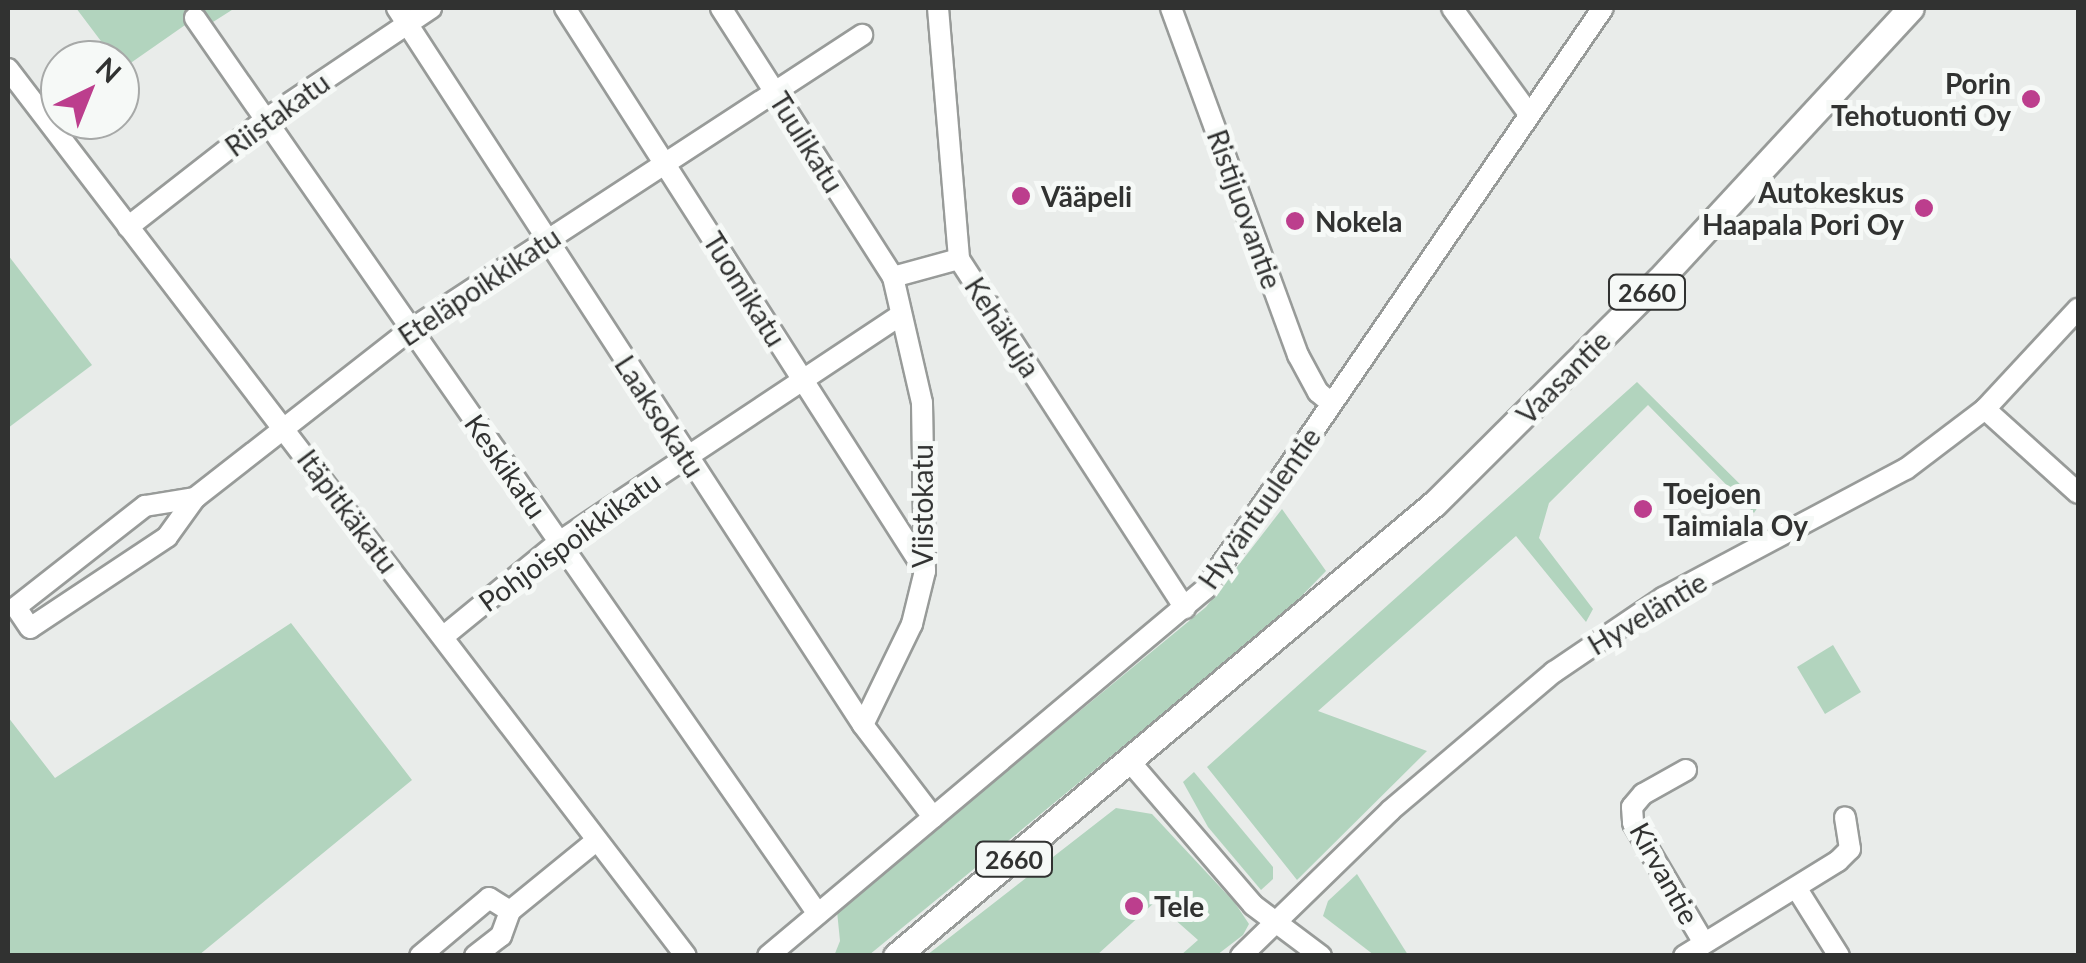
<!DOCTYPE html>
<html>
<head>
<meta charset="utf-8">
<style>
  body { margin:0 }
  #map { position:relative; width:2086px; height:963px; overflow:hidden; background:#e9ecea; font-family:Lato,sans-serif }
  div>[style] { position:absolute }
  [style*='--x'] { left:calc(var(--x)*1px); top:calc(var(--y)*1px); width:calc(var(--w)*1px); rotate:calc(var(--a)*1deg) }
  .green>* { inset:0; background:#b2d4be }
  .roads { filter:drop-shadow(2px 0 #989b99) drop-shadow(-2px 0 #989b99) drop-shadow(0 2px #989b99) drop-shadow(0 -2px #989b99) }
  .minor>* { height:20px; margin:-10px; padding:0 10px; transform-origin:10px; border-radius:10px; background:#fff }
  .major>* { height:25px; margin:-12.5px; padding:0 12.5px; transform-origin:12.5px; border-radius:12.5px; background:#fff }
  .dots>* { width:28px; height:28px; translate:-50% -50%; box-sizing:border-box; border:5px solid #f6f9f7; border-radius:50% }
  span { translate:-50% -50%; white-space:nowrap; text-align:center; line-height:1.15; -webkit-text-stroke:10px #f6f9f7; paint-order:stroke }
  .shield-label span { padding:2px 8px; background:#f6f9f7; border:2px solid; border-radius:8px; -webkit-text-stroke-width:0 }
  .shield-label { font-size:25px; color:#313231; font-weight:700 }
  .poi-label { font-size:28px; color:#313231; font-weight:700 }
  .right { translate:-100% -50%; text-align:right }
  .left { translate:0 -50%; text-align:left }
  .street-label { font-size:28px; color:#313231 }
  .frame { position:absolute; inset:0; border:10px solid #313231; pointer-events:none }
  .north { position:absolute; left:40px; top:40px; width:100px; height:100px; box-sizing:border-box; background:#f6f9f7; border:2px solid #a7a9a8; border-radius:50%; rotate:43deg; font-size:28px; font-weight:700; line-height:40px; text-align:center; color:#313231 }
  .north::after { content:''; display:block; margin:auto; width:35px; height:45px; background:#bc3e8d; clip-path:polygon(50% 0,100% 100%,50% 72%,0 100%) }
</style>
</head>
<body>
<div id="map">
  <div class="green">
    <div style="clip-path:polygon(76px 8px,235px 8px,213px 22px,188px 23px,122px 69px)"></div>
    <div style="clip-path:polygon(8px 255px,92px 365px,8px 428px)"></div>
    <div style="clip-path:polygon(1637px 382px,1760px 504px,1754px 513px,1648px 405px,1549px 503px,1539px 538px,1593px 609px,1586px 622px,1516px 536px,1318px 711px,1427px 751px,1297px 880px,1207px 767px)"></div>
    <div style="clip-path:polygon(1282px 509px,1326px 571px,1283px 615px,869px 955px,834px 956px,840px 941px,837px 911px,1206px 607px)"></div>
    <div style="clip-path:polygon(291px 623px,412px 780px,199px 955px,8px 955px,8px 717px,55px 778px)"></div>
    <div style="clip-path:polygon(1833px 645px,1861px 692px,1825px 714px,1797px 667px)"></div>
    <div style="clip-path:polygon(1194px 772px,1273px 867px,1273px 879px,1261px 890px,1208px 827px,1183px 782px)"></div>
    <div style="clip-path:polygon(1116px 808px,1152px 814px,1235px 903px,1249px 924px,1243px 935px,1217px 955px,1181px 955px,1198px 940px,1155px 902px,1097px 955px,927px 955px)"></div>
    <div style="clip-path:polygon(1357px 874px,1408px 955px,1374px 955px,1323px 916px,1328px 901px)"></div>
  </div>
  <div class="roads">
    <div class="minor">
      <div style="--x:397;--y:8;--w:855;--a:56.98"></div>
      <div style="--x:863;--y:725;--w:116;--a:52.7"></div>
      <div style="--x:565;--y:8;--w:668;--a:57.4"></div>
      <div style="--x:721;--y:8;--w:319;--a:57.4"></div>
      <div style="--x:893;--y:277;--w:129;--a:77"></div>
      <div style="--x:922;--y:403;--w:168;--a:89"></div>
      <div style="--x:925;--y:571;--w:55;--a:103.8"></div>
      <div style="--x:912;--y:624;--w:112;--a:115.9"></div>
      <div style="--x:938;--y:8;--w:252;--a:85.2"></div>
      <div style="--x:959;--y:259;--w:416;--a:57.1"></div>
      <div style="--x:1171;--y:8;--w:370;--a:69.9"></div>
      <div style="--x:1298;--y:355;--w:42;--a:61.6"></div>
      <div style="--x:1318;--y:392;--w:17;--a:40"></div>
      <div style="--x:1452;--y:8;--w:131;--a:54"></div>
      <div style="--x:195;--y:18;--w:1091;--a:55.19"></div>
      <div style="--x:8;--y:69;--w:1116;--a:52.61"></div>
      <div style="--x:128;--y:227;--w:175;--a:-38"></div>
      <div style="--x:266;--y:119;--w:199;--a:-33.9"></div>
      <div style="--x:893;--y:277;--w:68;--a:-15.3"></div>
      <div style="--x:1985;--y:409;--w:125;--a:42.1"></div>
      <div style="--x:195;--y:498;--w:48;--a:125.7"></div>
      <div style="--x:167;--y:537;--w:164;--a:146.4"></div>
      <div style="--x:30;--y:628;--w:25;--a:-124"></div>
      <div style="--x:16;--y:607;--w:164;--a:-38.1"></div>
      <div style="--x:145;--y:506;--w:51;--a:-9.1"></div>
      <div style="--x:195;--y:498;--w:273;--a:-38"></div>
      <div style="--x:410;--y:330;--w:540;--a:-33.13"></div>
      <div style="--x:444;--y:636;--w:149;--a:-39.3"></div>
      <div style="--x:559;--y:542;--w:407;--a:-33.6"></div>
      <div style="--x:1131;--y:763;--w:187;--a:49.3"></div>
      <div style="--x:1253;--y:905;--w:85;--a:36.9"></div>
      <div style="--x:1686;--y:770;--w:49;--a:150.8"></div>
      <div style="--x:1643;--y:794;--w:17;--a:130"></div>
      <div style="--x:1632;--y:807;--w:16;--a:86"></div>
      <div style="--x:1633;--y:823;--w:139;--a:59.4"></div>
      <div style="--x:1797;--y:889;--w:79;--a:57.9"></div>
      <div style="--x:420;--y:956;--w:90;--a:-40"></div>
      <div style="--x:489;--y:898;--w:25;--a:32"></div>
      <div style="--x:475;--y:956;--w:33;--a:-38"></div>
      <div style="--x:501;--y:936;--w:27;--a:-70"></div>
      <div style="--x:510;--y:911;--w:112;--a:-39.2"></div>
      <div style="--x:768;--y:956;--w:571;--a:-40.02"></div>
      <div style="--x:1205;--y:589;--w:704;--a:-55.59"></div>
      <div style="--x:1241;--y:956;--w:209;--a:-44.2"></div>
      <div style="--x:1391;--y:810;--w:214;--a:-40.3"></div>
      <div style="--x:1554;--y:672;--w:132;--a:-34.2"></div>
      <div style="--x:1663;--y:598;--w:275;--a:-28"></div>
      <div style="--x:1906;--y:469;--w:99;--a:-37.2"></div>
      <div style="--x:1985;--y:409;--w:137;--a:-47.1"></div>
      <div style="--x:1684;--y:956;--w:181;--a:-31.7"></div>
      <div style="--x:1838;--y:861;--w:17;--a:-45"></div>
      <div style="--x:1850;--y:849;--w:32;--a:-99"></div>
    </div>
    <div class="major">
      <div style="--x:896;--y:956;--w:704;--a:-40.05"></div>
      <div style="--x:1435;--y:503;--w:315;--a:-44.9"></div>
      <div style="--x:1658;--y:281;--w:372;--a:-47.2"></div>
    </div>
  </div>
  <div class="dots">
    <div style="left:2031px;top:99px;background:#bc3e8d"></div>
    <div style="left:1021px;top:196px;background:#bc3e8d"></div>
    <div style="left:1924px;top:208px;background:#bc3e8d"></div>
    <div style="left:1295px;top:221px;background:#bc3e8d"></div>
    <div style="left:1643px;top:509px;background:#bc3e8d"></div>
    <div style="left:1134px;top:906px;background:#bc3e8d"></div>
  </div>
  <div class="shield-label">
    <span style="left:1647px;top:292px">2660</span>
    <span style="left:1014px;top:859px">2660</span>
  </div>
  <div class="poi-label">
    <span class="right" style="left:2011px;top:99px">Porin<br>Tehotuonti Oy</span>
    <span class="right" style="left:1904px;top:208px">Autokeskus<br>Haapala Pori Oy</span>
    <span class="left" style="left:1041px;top:196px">Vääpeli</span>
    <span class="left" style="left:1315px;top:221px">Nokela</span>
    <span class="left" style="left:1663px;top:509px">Toejoen<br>Taimiala Oy</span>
    <span class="left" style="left:1154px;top:906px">Tele</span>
  </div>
  <div class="street-label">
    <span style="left:277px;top:114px;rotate:-36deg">Riistakatu</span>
    <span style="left:807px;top:142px;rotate:58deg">Tuulikatu</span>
    <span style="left:1245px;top:209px;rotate:70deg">Ristijuovantie</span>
    <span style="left:479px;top:286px;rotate:-34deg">Eteläpoikkikatu</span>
    <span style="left:745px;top:289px;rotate:58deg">Tuomikatu</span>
    <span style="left:1003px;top:327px;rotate:57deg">Kehäkuja</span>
    <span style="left:1563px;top:377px;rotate:-45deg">Vaasantie</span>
    <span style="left:660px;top:416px;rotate:57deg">Laaksokatu</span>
    <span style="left:506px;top:466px;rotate:55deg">Keskikatu</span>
    <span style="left:922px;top:506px;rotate:-90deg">Viistokatu</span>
    <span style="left:1259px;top:508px;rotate:-55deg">Hyväntuulentie</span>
    <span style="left:348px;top:511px;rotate:53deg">Itäpitkäkatu</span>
    <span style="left:569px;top:541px;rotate:-36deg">Pohjoispoikkikatu</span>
    <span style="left:1647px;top:613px;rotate:-31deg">Hyveläntie</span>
    <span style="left:1665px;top:873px;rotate:61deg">Kirvantie</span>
  </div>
  <div class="frame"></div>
  <div class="north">N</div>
</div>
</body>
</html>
